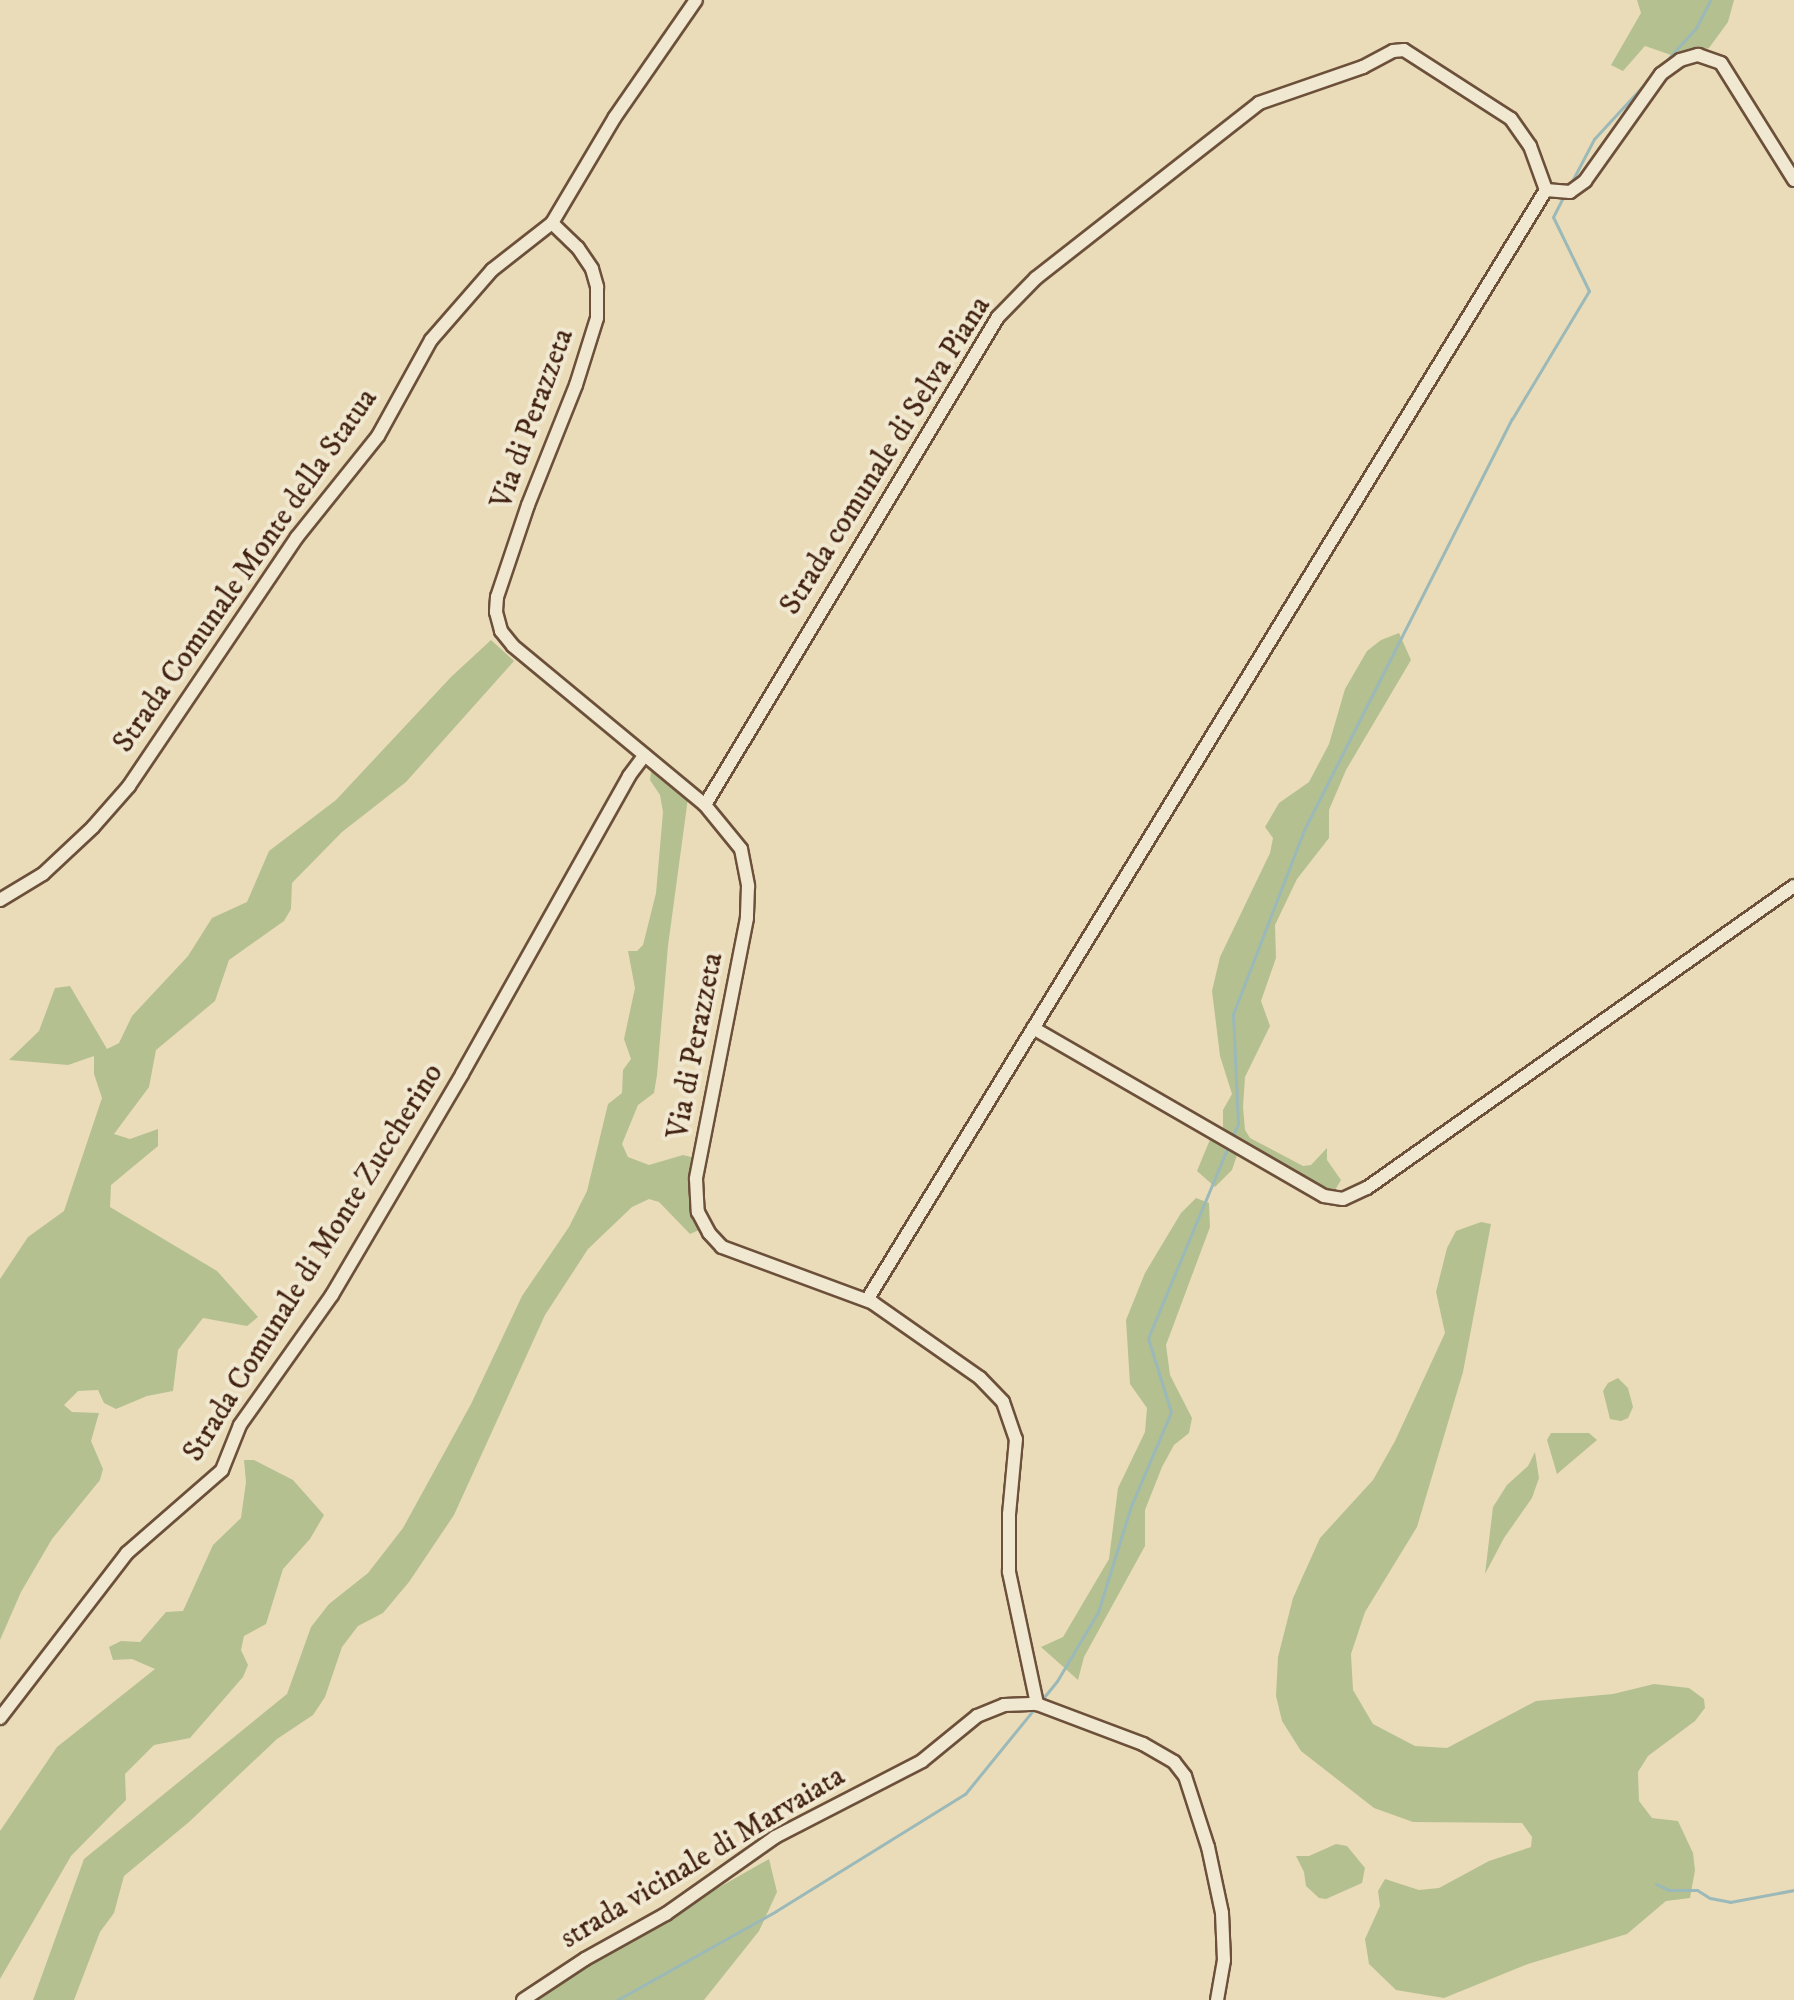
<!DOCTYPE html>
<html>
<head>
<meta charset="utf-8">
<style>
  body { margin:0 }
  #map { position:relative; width:1794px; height:2000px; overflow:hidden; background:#eadcb9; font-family:"IM FELL DW Pica",serif }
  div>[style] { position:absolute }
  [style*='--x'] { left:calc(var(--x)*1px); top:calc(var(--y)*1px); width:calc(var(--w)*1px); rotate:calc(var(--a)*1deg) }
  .green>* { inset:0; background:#b5c090 }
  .stream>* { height:3px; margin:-1.5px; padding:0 1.5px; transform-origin:1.5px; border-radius:1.5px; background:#9bb9b8 }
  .roads { filter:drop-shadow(2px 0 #6c503a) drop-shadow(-2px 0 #6c503a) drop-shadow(0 2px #6c503a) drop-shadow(0 -2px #6c503a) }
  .minor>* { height:12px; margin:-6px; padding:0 6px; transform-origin:6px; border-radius:6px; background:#f1e8d2 }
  span { translate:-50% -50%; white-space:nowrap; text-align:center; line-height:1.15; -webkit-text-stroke:8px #f1e8d2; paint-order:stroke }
  .street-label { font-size:30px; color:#422210 }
</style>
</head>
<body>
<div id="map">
  <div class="green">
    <div style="clip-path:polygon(1637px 0,1734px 0,1728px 22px,1709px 48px,1677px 57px,1645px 46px,1623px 71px,1611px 65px,1641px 13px)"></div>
    <div style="clip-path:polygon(1399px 633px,1411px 660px,1346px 770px,1329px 810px,1329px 838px,1297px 879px,1275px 925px,1276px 958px,1261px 1001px,1270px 1026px,1245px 1077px,1243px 1107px,1245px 1130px,1250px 1138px,1303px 1166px,1311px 1165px,1327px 1148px,1327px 1160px,1341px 1180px,1335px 1190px,1325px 1192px,1223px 1128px,1223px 1110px,1232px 1094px,1220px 1056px,1212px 991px,1220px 957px,1270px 853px,1273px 838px,1265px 827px,1279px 803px,1309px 782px,1329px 744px,1345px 689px,1367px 651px,1381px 640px)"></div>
    <div style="clip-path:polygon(491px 640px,514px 661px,406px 782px,342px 832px,292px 883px,291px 909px,284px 921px,229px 960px,215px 1001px,156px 1050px,149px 1087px,114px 1134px,130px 1139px,158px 1129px,158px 1146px,111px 1185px,110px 1207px,217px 1271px,258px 1317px,247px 1326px,203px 1318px,178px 1350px,173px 1391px,147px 1396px,116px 1409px,104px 1403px,98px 1390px,78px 1391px,64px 1405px,72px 1412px,99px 1413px,91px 1441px,103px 1469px,100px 1480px,52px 1539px,21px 1592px,0 1640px,0 1279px,28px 1237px,64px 1211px,102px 1098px,94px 1074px,94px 1056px,68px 1065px,9px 1060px,39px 1031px,55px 988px,70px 986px,107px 1049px,119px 1043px,132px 1016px,188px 956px,212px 918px,247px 902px,269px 851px,336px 800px,451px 677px)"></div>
    <div style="clip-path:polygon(656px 771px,688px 798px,668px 946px,657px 1075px,654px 1093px,638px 1105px,622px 1144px,628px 1157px,649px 1165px,683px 1155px,691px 1157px,693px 1164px,689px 1195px,699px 1230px,690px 1234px,659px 1202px,649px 1199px,632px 1207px,588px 1249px,545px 1315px,454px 1515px,409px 1582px,383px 1613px,358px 1626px,342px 1647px,325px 1697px,313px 1715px,277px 1739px,189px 1822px,124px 1876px,114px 1913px,100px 1932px,74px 2000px,33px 2000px,84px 1859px,287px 1694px,311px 1627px,329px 1604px,368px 1573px,403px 1528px,471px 1404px,522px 1296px,569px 1227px,587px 1191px,608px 1104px,622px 1093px,623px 1070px,631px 1059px,624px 1039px,635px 988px,628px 951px,637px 951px,643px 945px,656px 893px,663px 812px,660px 795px,650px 780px,651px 772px)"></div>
    <div style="clip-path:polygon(1211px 1137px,1224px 1142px,1237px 1155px,1232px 1170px,1215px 1187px,1197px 1171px)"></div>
    <div style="clip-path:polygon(1196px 1198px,1209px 1203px,1210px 1227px,1166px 1345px,1170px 1375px,1192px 1418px,1189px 1433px,1174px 1445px,1162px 1467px,1145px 1510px,1145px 1546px,1084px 1657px,1078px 1680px,1041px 1647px,1063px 1637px,1109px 1559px,1118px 1488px,1145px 1432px,1147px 1408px,1130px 1384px,1126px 1320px,1145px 1273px,1181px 1213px)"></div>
    <div style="clip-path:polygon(1481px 1222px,1491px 1224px,1463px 1372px,1417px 1527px,1365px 1612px,1351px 1654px,1353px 1690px,1373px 1724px,1415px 1746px,1447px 1748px,1536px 1701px,1613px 1694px,1654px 1684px,1689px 1688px,1704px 1699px,1705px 1708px,1695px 1721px,1648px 1756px,1638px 1772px,1639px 1801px,1652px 1818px,1678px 1821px,1693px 1853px,1695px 1870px,1690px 1898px,1666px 1901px,1627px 1934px,1528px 1964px,1444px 1998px,1396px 1990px,1369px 1964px,1365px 1939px,1380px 1906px,1378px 1891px,1385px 1879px,1419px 1890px,1439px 1888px,1489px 1861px,1531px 1847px,1532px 1837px,1522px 1823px,1413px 1822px,1374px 1808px,1301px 1751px,1282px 1721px,1276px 1696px,1278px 1657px,1293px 1598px,1320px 1538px,1373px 1480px,1395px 1441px,1445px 1333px,1436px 1292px,1447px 1248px,1456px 1231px)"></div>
    <div style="clip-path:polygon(1618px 1378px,1628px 1388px,1633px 1407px,1628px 1418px,1621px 1421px,1610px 1419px,1603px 1391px,1608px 1383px)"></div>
    <div style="clip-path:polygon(1551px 1433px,1589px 1433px,1597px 1440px,1557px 1474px,1547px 1440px)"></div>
    <div style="clip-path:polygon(1535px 1452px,1539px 1478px,1532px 1498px,1504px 1538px,1485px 1574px,1493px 1507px,1507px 1485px,1528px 1466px)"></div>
    <div style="clip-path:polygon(244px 1460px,254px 1460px,293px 1480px,324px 1515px,310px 1539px,283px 1569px,266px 1624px,244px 1636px,241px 1650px,248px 1665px,243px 1677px,190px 1738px,154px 1745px,125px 1774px,126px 1800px,71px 1856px,0 1979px,0 1831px,57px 1747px,155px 1669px,132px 1659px,113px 1660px,109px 1647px,121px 1641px,140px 1642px,166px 1612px,183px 1611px,213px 1545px,241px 1518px,246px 1482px)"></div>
    <div style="clip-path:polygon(1336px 1844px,1347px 1846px,1365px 1868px,1362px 1883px,1326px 1899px,1319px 1898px,1306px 1886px,1304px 1872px,1296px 1856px,1309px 1856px)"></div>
    <div style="clip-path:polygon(769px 1859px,777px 1892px,759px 1931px,704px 2000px,533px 2000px,604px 1953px)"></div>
  </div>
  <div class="stream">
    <div style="--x:1658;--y:70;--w:57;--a:-47.9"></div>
    <div style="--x:1696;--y:28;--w:31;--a:-63"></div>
    <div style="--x:1569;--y:187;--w:54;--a:-62.5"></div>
    <div style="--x:1594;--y:139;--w:87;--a:-47.3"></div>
    <div style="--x:1232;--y:1137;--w:14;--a:-65"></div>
    <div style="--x:1238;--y:1124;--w:110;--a:-92.6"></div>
    <div style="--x:1233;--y:1014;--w:197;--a:-68.9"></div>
    <div style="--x:1304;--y:830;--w:461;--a:-63.2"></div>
    <div style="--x:1512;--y:419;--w:149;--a:-59"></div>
    <div style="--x:1589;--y:291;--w:82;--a:-115.9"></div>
    <div style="--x:1553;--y:217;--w:22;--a:-63"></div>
    <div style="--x:1040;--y:1702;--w:27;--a:-51"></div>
    <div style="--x:1057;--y:1681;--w:80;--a:-59.3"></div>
    <div style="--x:1098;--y:1612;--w:111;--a:-72.7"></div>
    <div style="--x:1131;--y:1506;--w:102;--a:-66.9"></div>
    <div style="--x:1171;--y:1412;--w:77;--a:-107.3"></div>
    <div style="--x:1148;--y:1338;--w:210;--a:-67.3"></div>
    <div style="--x:1656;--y:1884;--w:14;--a:25"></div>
    <div style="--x:1669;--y:1890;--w:28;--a:0"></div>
    <div style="--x:1697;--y:1890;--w:15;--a:32"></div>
    <div style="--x:1710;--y:1898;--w:20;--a:11"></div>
    <div style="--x:1730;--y:1902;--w:65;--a:-10.6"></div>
    <div style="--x:617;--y:2000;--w:182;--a:-29.2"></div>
    <div style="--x:776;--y:1911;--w:222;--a:-31.8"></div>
    <div style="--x:965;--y:1794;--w:111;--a:-50.9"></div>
  </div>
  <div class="roads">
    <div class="minor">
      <div style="--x:552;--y:223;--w:36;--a:44"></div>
      <div style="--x:578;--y:248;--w:25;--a:56"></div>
      <div style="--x:592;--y:269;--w:19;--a:74"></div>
      <div style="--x:597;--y:287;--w:31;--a:90"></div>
      <div style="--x:597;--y:318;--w:70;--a:107.4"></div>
      <div style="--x:576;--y:385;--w:129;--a:111.8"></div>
      <div style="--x:528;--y:505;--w:97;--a:108.6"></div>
      <div style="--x:497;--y:597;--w:15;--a:94"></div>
      <div style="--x:496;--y:612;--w:20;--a:75"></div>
      <div style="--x:501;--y:631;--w:19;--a:51"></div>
      <div style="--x:513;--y:646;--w:249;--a:39.6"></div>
      <div style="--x:705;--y:805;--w:57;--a:50.7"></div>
      <div style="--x:741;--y:849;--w:38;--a:79"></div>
      <div style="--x:748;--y:886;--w:32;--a:92"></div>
      <div style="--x:747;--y:918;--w:266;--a:101.1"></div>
      <div style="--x:696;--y:1179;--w:33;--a:87"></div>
      <div style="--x:698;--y:1212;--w:24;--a:62"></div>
      <div style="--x:709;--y:1233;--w:19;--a:47"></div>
      <div style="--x:722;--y:1247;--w:161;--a:20.3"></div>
      <div style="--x:873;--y:1303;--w:131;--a:35"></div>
      <div style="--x:980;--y:1378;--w:33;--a:46"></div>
      <div style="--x:1003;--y:1402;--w:39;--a:71"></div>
      <div style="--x:1016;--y:1439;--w:75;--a:95.3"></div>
      <div style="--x:1009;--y:1514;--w:58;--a:90"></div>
      <div style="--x:1009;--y:1572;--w:135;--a:78"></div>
      <div style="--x:1037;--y:1704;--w:113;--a:20.7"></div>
      <div style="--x:1143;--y:1744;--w:36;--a:30"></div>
      <div style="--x:1174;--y:1762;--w:18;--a:52"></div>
      <div style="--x:1185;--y:1776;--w:75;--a:72.1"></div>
      <div style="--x:1208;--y:1847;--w:67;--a:78"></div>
      <div style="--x:1222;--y:1913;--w:47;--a:87.6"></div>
      <div style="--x:1224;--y:1960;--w:41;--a:99.9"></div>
      <div style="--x:705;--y:805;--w:569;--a:-59.02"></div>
      <div style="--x:998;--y:317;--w:54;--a:-45.7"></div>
      <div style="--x:1036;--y:278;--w:283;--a:-38.1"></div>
      <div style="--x:1259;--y:103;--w:110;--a:-19.1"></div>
      <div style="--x:1363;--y:67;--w:34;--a:-28"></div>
      <div style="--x:1393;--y:51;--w:11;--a:-5"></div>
      <div style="--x:1404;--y:50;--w:127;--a:32.8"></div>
      <div style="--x:1511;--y:119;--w:33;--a:55"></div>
      <div style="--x:1530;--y:146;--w:47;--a:70"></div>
      <div style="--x:1546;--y:190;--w:24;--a:5"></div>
      <div style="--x:1570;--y:192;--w:19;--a:-36"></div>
      <div style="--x:1585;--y:181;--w:131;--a:-54.6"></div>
      <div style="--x:1661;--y:74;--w:24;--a:-36"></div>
      <div style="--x:1680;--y:60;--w:19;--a:-16"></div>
      <div style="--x:1698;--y:55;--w:24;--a:19"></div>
      <div style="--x:1721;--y:63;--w:138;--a:58"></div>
      <div style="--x:0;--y:900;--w:50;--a:-31.2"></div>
      <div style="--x:43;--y:874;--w:69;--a:-43.2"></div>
      <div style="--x:93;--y:827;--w:55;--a:-48.7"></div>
      <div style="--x:129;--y:786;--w:300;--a:-56"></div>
      <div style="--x:297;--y:537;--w:129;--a:-51.3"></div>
      <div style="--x:378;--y:436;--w:110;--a:-61.1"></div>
      <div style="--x:431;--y:340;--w:93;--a:-48.9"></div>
      <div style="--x:492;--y:270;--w:76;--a:-38.1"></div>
      <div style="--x:552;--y:223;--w:123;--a:-59.3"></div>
      <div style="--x:615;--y:117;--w:142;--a:-55.3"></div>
      <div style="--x:1033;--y:1028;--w:336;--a:30"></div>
      <div style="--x:1324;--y:1196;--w:19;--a:9"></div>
      <div style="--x:1343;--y:1199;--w:26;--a:-25"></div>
      <div style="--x:1367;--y:1188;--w:523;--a:-35.27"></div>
      <div style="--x:867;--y:1300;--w:1301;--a:-58.55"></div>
      <div style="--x:0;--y:1718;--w:208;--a:-52.4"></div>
      <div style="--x:127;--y:1553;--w:126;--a:-41.1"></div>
      <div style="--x:222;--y:1470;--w:48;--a:-68.2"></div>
      <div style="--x:240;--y:1425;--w:159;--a:-54.7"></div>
      <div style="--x:332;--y:1295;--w:256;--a:-59.5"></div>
      <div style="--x:462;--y:1074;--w:342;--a:-60.7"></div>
      <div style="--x:629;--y:776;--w:26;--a:-53"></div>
      <div style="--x:523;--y:2000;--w:74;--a:-33.5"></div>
      <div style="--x:585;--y:1959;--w:93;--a:-29.1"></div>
      <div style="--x:666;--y:1914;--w:133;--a:-35.2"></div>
      <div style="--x:775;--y:1837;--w:165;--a:-27.3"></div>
      <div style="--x:922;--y:1761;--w:71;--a:-39.3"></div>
      <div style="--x:977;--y:1716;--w:29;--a:-22"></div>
      <div style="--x:1004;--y:1705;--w:33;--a:-2"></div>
    </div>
  </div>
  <div class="street-label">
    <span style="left:533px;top:419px;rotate:-70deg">Via di Perazzeta</span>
    <span style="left:886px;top:456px;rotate:-58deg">Strada comunale di Selva Piana</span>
    <span style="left:246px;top:571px;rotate:-55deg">Strada Comunale Monte della Statua</span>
    <span style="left:696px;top:1046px;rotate:-79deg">Via di Perazzeta</span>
    <span style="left:314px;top:1263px;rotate:-58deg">Strada Comunale di Monte Zuccherino</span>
    <span style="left:703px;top:1858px;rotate:-31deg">strada vicinale di Marvaiata</span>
  </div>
</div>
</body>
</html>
